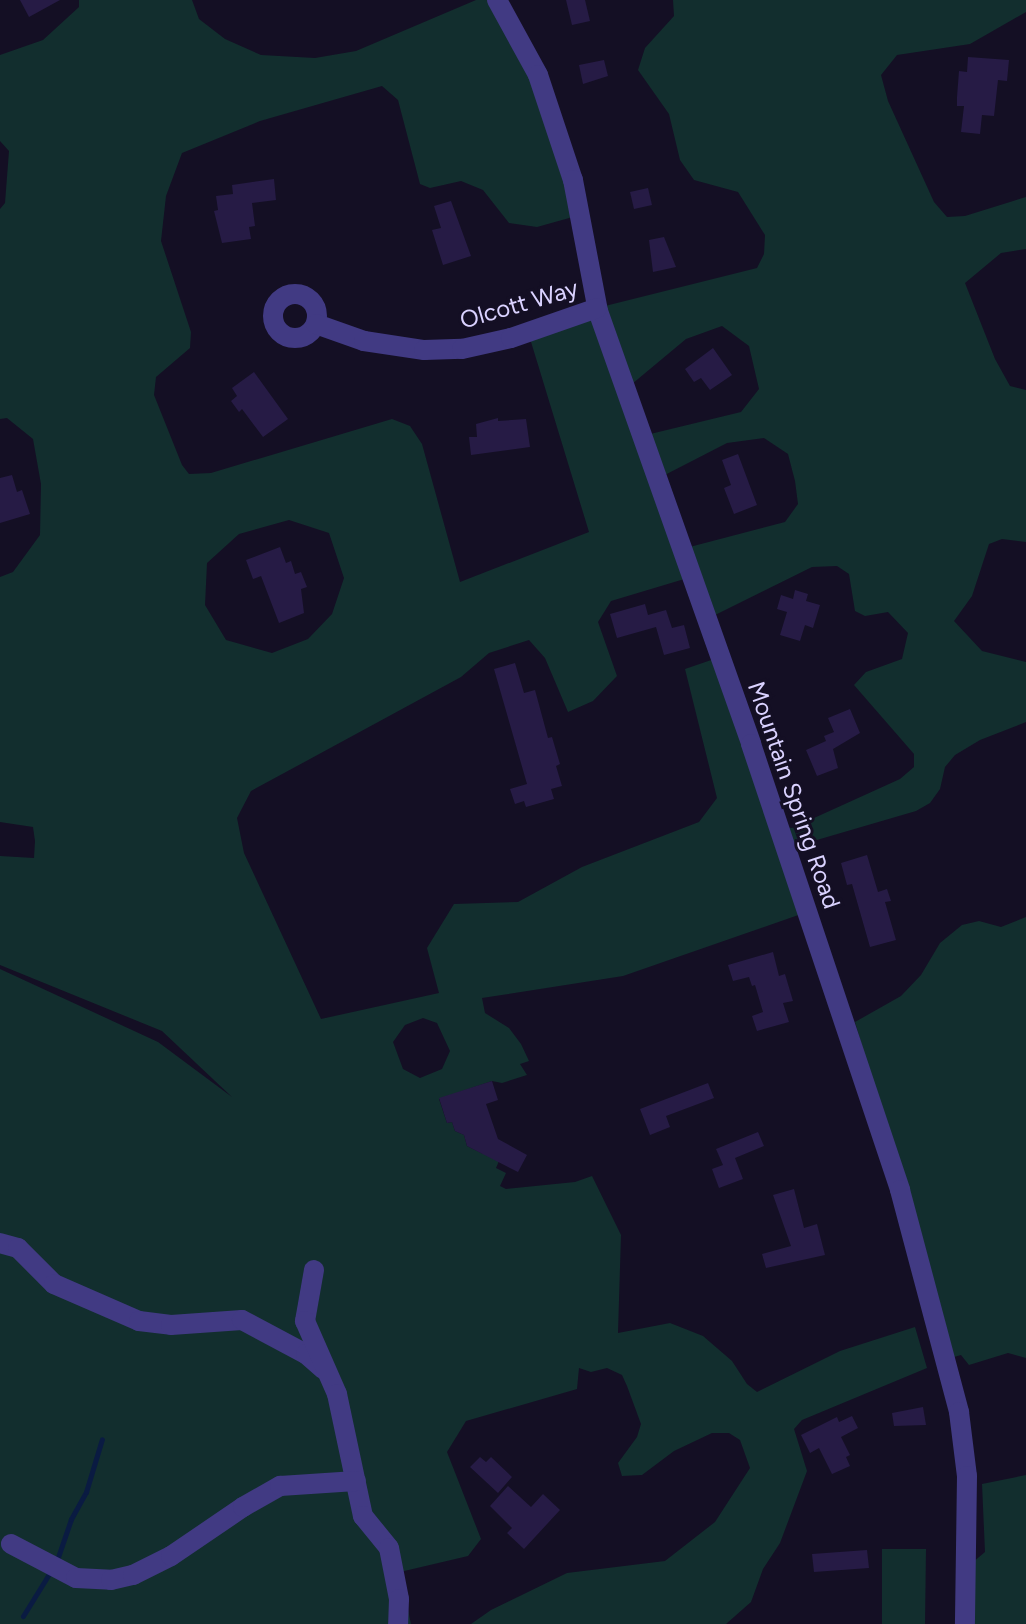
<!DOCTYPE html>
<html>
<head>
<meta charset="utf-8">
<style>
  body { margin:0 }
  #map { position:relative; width:1026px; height:1624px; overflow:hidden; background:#140f24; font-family:Figtree,sans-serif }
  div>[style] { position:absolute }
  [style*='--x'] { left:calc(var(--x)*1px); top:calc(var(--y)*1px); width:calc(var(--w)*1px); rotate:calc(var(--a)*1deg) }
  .green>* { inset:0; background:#122e2e }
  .stream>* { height:5px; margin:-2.5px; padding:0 2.5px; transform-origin:2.5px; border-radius:2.5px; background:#0a1b42 }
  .building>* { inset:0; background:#261b45 }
  .minor>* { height:20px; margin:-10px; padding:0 10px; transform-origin:10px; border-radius:10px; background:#413a83 }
  .minor>.ring { margin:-10px; padding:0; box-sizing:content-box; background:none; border:20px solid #413a83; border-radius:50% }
  span { translate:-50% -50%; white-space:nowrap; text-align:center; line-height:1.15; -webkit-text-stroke:6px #140f24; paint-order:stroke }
  .street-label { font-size:24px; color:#dad2ff }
</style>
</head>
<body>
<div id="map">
  <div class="green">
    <div style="clip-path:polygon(evenodd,79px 0,192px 0,199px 19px,225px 39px,261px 55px,315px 58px,356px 51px,476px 0,497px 0,538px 75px,580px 215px,537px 227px,509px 223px,483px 190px,461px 181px,430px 188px,420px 184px,398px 100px,382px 86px,260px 121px,182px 153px,166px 196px,161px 241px,191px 332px,190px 348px,156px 377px,154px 395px,182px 465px,189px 474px,211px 473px,392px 419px,410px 426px,422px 444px,460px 582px,589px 532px,528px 332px,597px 308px,757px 268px,764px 254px,765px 235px,738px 192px,694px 180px,680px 160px,669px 114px,638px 70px,645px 48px,674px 16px,673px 0,1026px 0,1026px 12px,970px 44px,897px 55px,881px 75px,888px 101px,934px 202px,947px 217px,965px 216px,1026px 197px,1026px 249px,1001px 253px,965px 283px,995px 359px,1010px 386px,1026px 390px,1026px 542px,1002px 539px,989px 544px,972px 596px,954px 621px,982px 651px,1026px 662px,1026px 722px,980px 740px,955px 755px,945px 767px,940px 789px,930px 803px,916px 811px,786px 849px,807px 912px,623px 976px,482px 998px,485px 1013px,509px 1028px,521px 1044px,529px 1061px,520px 1064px,527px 1075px,502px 1083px,492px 1081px,439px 1099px,447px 1123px,452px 1122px,455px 1131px,464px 1135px,467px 1146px,483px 1154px,488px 1146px,499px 1161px,496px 1168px,506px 1173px,500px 1186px,506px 1189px,575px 1182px,592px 1176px,621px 1235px,618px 1333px,670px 1323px,703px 1336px,732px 1361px,747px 1384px,757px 1392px,840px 1351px,915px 1327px,927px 1368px,802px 1420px,794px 1429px,807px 1471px,780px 1543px,763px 1569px,751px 1602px,726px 1624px,471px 1624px,491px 1610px,567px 1573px,665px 1561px,715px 1522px,750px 1468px,740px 1440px,729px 1433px,712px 1433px,674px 1451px,642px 1475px,622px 1476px,618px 1463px,637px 1437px,641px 1424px,627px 1386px,622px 1375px,607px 1368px,591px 1372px,579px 1368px,577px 1389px,466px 1421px,447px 1452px,481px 1539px,468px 1556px,400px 1572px,411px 1624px,0 1624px,0 969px,158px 1042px,232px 1097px,162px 1031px,0 965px,0 856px,34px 858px,35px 841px,33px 827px,0 822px,0 577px,13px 572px,40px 535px,41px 484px,33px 439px,7px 418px,0 419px,0 209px,5px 203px,9px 151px,0 141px,0 55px,43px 40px,79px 7px,79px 0,722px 326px,749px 346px,759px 389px,741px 412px,642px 436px,626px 389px,686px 339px,722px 326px,79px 0,764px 438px,788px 454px,795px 481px,798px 504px,785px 522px,682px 549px,657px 479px,727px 443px,764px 438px,79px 0,289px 520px,329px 533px,344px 578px,332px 614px,308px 639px,272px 653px,226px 640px,205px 605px,207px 563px,239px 534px,289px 520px,79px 0,837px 566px,849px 574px,855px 611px,865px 616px,888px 612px,908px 633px,902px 659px,866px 672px,854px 685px,914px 754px,914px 767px,900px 779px,792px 828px,785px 827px,720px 657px,685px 669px,717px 798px,699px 822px,582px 867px,518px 902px,454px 904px,427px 948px,439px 993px,321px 1019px,244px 853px,237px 818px,251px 791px,461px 677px,489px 653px,529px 640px,545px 658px,568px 712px,593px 701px,617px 676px,598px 622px,611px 601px,691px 577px,707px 619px,812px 567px,837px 566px,79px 0,423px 1018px,437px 1023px,450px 1051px,442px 1069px,420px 1078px,403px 1069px,393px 1042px,405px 1025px,423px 1018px)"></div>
    <div style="clip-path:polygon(1026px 917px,1026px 1358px,1008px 1353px,969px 1365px,961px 1355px,954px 1357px,855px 1022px,901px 996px,921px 975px,940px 943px,962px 925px,979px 921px,1001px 927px)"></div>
    <div style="clip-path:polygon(1026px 1475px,1026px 1624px,965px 1624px,966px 1568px,985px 1552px,982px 1484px)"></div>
    <div style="clip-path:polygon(882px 1549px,926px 1549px,925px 1624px,882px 1624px)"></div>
  </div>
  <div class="stream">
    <div style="--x:57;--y:1560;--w:43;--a:-71.1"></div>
    <div style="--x:71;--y:1519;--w:31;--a:-61"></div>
    <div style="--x:86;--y:1492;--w:55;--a:-73.2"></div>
    <div style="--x:23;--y:1616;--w:55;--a:-58.3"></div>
  </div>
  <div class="building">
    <div style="clip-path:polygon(20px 0,60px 0,29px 17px)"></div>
    <div style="clip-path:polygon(566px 0,585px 0,590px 21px,572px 25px)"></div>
    <div style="clip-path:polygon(968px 57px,1009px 60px,1007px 81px,998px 80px,994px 116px,982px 115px,980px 134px,961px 132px,964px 106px,957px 106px,957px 97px,959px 71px,967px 72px)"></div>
    <div style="clip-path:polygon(604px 60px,608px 76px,583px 84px,579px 65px)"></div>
    <div style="clip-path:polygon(274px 179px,276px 200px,252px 203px,255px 226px,249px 227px,251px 239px,222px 243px,214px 211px,218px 210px,216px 196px,233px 194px,232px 185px)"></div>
    <div style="clip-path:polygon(648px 188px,652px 205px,634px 209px,630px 192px)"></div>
    <div style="clip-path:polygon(451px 201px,471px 256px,443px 265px,432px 230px,441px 228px,434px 206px)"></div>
    <div style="clip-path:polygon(664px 237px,676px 267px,653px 272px,649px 240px)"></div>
    <div style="clip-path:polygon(713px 348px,732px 375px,710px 390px,701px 378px,694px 382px,685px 369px)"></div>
    <div style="clip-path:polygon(254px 372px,288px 419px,263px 437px,242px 409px,239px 412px,231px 401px,237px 396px,232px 388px)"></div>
    <div style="clip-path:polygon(498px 418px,498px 421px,526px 419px,530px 447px,471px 455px,469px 437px,477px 437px,476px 424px)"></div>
    <div style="clip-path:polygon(738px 454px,757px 505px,734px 514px,724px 488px,731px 485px,722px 460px)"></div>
    <div style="clip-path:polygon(12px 475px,17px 492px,22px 490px,30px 514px,0 523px,0 478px)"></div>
    <div style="clip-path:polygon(280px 547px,286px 563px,291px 561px,295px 574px,301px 572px,307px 587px,301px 589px,304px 613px,279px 623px,261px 576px,253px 579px,246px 560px)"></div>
    <div style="clip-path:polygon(795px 590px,808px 594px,806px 601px,820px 605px,813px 628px,805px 625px,800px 641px,780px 635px,787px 612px,777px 609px,781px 595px,793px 599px)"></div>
    <div style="clip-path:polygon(645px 604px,648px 615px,666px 610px,672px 628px,684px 625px,690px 648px,664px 655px,656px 627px,617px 638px,610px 614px)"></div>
    <div style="clip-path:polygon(515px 663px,524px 693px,535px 690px,548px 738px,552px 737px,560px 764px,556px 766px,562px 786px,551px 789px,554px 799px,526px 807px,524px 801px,515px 804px,510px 789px,527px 784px,494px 669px)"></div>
    <div style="clip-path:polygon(850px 709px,860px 733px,833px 749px,838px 768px,817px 776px,806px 750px,826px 741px,824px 736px,834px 732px,828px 718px)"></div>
    <div style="clip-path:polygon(867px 855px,878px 892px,887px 889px,891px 901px,885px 902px,896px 940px,870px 947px,852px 884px,847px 885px,841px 863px)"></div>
    <div style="clip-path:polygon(773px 952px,779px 976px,785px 974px,793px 1001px,783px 1003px,789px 1022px,757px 1031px,752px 1016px,763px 1012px,755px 985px,752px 986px,749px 977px,733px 981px,728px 965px)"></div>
    <div style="clip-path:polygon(492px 1081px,498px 1100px,486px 1104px,498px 1139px,527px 1155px,518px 1172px,467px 1146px,464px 1135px,455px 1131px,452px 1122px,447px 1123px,439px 1098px)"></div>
    <div style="clip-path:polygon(708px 1083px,714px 1098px,666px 1116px,670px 1127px,650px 1135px,640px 1109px)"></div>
    <div style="clip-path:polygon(758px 1132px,764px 1146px,735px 1158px,743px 1179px,719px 1188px,712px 1169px,723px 1165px,716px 1149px)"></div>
    <div style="clip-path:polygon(794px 1189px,804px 1228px,817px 1224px,825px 1255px,766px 1268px,762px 1254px,791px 1246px,773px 1195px)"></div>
    <div style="clip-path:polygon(923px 1407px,926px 1425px,894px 1426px,892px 1413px)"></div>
    <div style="clip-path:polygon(852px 1416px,858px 1428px,841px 1437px,850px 1455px,846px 1457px,850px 1466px,832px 1474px,819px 1448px,810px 1453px,801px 1435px,837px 1417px,839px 1422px)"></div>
    <div style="clip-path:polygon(480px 1457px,486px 1462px,491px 1457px,512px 1477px,498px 1493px,470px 1467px)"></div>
    <div style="clip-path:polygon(508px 1486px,531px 1507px,543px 1494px,560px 1510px,524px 1549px,507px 1533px,512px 1528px,490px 1506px)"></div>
    <div style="clip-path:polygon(867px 1550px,869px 1568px,814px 1572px,812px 1554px)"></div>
  </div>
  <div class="minor">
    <div style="--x:497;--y:0;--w:85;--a:61.3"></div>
    <div style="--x:538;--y:75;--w:111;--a:71.6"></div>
    <div style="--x:573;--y:180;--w:133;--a:79.2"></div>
    <div style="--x:598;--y:311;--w:459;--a:70.5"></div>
    <div style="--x:751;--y:744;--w:470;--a:71.5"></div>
    <div style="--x:900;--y:1190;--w:230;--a:75.1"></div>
    <div style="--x:959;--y:1412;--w:64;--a:82.9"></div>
    <div style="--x:967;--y:1476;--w:148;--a:90.8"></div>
    <div class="ring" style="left:273px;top:294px;width:24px;height:24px"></div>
    <div style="--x:316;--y:324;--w:51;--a:19.5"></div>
    <div style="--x:364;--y:341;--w:61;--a:8.5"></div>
    <div style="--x:424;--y:350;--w:38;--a:-2"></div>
    <div style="--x:462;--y:349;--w:50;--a:-12.7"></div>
    <div style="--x:511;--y:338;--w:91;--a:-19.2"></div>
    <div style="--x:0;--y:1243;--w:19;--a:16"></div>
    <div style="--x:18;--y:1248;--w:51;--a:45"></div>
    <div style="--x:54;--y:1284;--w:93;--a:23.5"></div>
    <div style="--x:139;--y:1321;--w:32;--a:7"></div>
    <div style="--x:171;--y:1325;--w:71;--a:-4"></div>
    <div style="--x:242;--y:1320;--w:72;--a:28"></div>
    <div style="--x:306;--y:1354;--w:23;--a:41"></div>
    <div style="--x:314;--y:1270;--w:52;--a:100"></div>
    <div style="--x:305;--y:1321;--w:80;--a:66.3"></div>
    <div style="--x:337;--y:1394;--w:125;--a:78"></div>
    <div style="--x:363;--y:1516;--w:41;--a:50.9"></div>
    <div style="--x:389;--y:1548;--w:52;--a:78.9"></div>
    <div style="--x:399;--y:1599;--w:25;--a:92"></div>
    <div style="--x:11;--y:1544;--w:73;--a:27.6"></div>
    <div style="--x:76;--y:1578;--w:35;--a:3"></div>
    <div style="--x:111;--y:1580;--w:23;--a:-13"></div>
    <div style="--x:133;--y:1575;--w:42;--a:-26.6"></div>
    <div style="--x:171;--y:1556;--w:87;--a:-34.2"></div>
    <div style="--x:243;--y:1507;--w:43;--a:-29.6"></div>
    <div style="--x:280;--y:1486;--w:76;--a:-3.8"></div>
  </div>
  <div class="street-label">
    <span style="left:519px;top:304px;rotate:-16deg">Olcott Way</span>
    <span style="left:794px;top:795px;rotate:71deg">Mountain Spring Road</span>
  </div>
</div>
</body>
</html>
